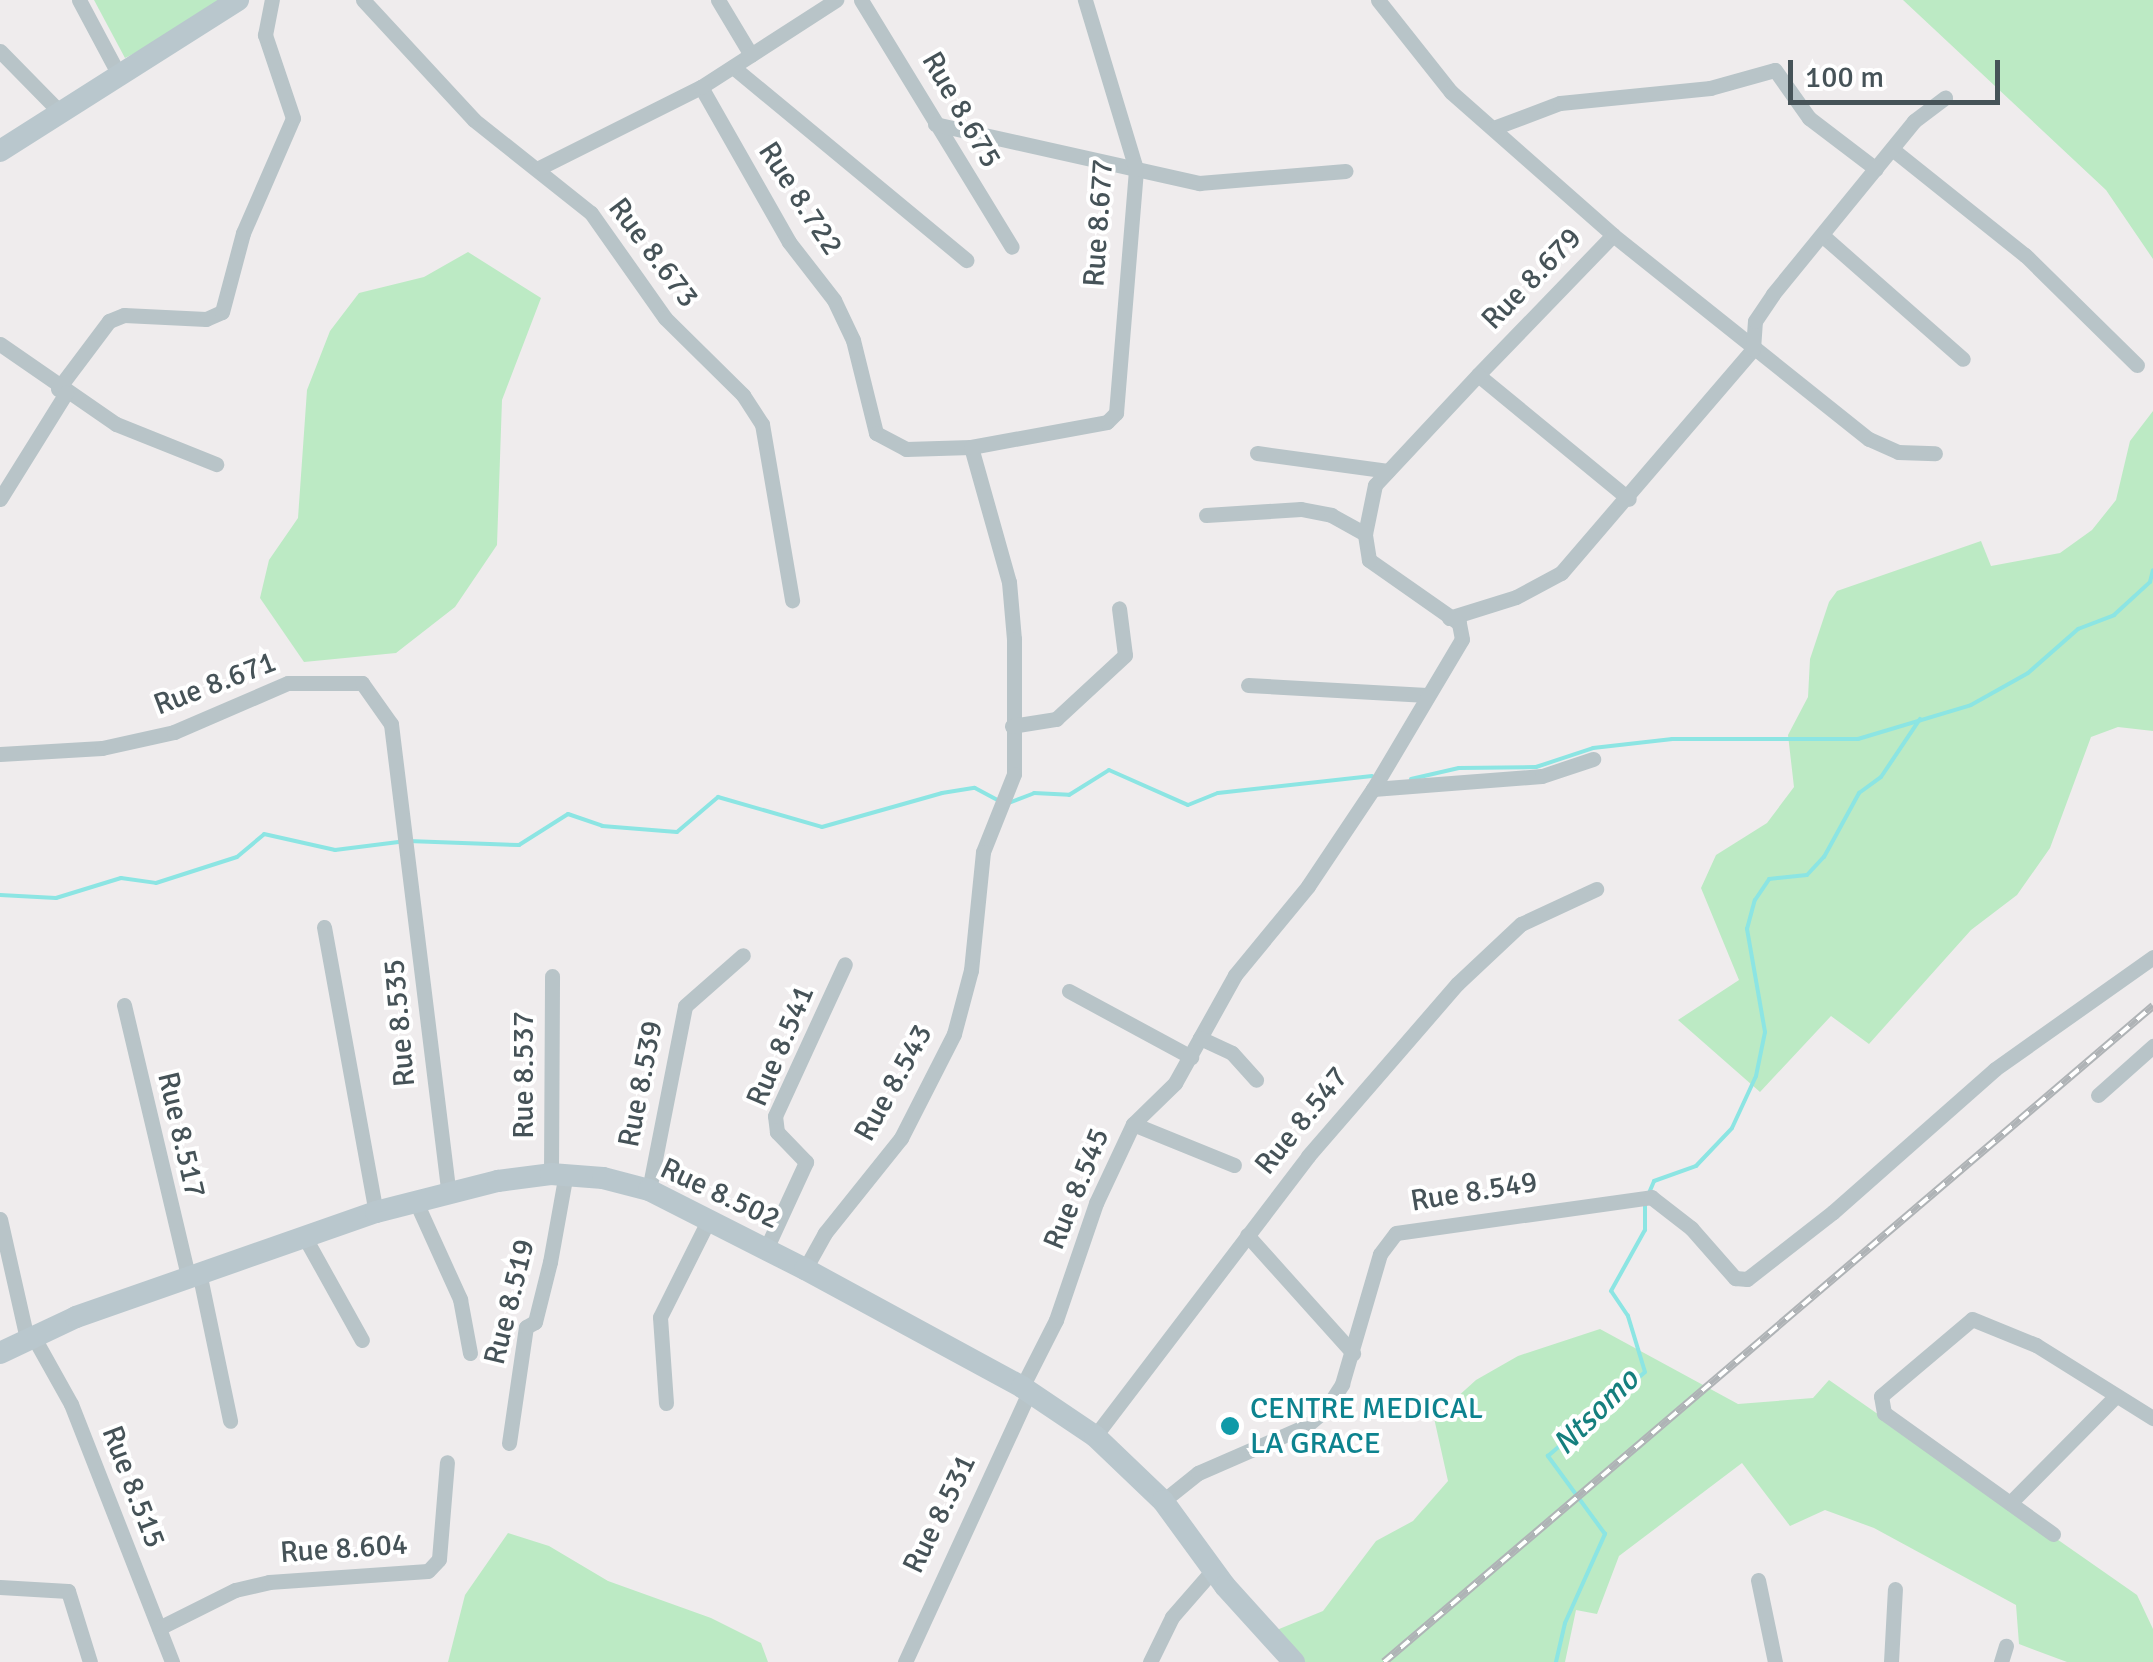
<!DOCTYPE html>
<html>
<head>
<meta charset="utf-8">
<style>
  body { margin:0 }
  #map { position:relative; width:2153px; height:1662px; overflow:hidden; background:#efeced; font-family:Signika,sans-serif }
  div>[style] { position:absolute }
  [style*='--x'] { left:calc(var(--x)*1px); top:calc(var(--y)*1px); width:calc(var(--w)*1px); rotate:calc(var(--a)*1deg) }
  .green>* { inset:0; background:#bceac4 }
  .stream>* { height:4px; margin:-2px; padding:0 2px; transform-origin:2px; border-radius:2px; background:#8ce5e3 }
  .street>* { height:15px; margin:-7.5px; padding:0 7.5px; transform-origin:7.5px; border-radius:7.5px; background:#b8c4c8 }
  .secondary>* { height:22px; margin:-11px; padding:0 11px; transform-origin:11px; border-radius:11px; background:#b9c7cd }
  .rail>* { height:8px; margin-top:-4px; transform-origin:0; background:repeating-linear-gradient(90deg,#fff 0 11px,#afb3b6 0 22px); box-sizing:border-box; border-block:2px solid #afb3b6 }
  .dots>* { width:28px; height:28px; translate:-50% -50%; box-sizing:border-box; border:5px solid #fff; border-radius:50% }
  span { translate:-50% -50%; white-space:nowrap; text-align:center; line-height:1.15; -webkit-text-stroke:8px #fff; paint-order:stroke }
  .street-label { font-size:30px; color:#465358 }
  .culture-label { font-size:30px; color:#0d838f }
  .left { translate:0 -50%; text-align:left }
  .water-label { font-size:32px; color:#157f7e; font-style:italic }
  .scale { position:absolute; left:1788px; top:60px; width:212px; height:45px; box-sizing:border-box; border:5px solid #465358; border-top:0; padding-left:12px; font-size:30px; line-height:35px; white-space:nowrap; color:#465358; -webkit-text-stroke:8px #fff; paint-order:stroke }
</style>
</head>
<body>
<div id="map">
  <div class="green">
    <div style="clip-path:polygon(94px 0,219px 0,197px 22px,125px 58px)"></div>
    <div style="clip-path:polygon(1903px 0,2153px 0,2153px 259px,2106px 190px)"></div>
    <div style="clip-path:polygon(468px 252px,541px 298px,502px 400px,497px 545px,455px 607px,396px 653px,304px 662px,260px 598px,269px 560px,298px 518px,307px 390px,330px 331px,359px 293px,424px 277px)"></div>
    <div style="clip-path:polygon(2153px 411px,2153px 731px,2118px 727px,2091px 737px,2050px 848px,2017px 895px,1971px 930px,1869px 1044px,1831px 1016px,1760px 1092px,1678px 1020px,1739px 980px,1701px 888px,1716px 855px,1767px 823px,1794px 787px,1788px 735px,1808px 697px,1810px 659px,1829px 602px,1837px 591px,1981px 541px,1991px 566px,2060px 553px,2092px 530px,2116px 500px,2130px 441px)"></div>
    <div style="clip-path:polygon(1600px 1329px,1738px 1404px,1813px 1398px,1829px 1380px,2137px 1595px,2153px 1629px,2153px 1662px,2067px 1662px,2019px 1644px,2016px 1605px,1874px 1528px,1825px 1510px,1790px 1526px,1742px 1463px,1619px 1556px,1597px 1614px,1576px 1610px,1565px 1662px,1294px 1662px,1267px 1634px,1323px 1611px,1376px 1541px,1413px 1521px,1448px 1481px,1434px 1418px,1476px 1380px,1518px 1356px)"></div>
    <div style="clip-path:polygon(508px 1533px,549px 1546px,608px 1581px,711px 1618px,761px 1643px,768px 1662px,448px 1662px,465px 1595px)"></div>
  </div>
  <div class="stream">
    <div style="--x:1411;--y:779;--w:49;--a:-12.9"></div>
    <div style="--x:1459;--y:768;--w:77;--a:-0.7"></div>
    <div style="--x:1536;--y:767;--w:60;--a:-18.4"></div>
    <div style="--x:1593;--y:748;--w:80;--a:-6.5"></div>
    <div style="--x:1672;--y:739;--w:186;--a:0"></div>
    <div style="--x:1858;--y:739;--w:118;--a:-16.7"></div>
    <div style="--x:1971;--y:705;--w:65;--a:-29.3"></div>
    <div style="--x:2028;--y:673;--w:67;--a:-41.3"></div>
    <div style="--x:2078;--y:629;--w:39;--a:-21"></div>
    <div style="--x:2114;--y:615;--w:49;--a:-42.5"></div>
    <div style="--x:2150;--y:582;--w:12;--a:-76"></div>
    <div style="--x:1006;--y:804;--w:30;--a:-21"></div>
    <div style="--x:1034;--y:793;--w:35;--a:3"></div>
    <div style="--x:1069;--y:795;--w:47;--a:-32"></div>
    <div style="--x:1109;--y:770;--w:86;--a:23.9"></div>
    <div style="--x:1188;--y:805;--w:32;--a:-22"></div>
    <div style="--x:1218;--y:793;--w:155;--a:-6.3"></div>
    <div style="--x:408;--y:841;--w:111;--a:2.1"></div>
    <div style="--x:519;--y:845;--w:58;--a:-32.3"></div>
    <div style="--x:568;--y:814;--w:36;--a:19"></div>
    <div style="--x:602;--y:826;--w:75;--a:4.6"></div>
    <div style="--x:677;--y:832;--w:54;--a:-40.5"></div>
    <div style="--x:718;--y:797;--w:108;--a:16.1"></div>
    <div style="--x:822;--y:827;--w:125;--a:-15.8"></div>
    <div style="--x:942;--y:793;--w:33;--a:-9"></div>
    <div style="--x:975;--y:788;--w:26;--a:28"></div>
    <div style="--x:0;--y:895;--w:56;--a:3.1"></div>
    <div style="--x:56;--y:898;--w:68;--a:-17.1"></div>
    <div style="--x:121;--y:878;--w:35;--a:8"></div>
    <div style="--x:156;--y:883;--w:85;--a:-17.8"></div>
    <div style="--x:237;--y:857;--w:35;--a:-40"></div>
    <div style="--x:264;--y:834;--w:73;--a:12.7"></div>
    <div style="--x:335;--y:850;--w:64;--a:-7.1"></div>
    <div style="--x:1649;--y:1193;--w:13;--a:-67"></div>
    <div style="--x:1654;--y:1181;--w:45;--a:-19.7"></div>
    <div style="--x:1696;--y:1166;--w:52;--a:-46.5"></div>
    <div style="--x:1732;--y:1128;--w:57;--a:-65.2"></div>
    <div style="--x:1756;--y:1076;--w:45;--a:-78.4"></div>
    <div style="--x:1765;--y:1032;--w:105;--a:-99.9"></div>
    <div style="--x:1747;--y:929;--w:30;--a:-75"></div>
    <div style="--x:1755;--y:900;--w:25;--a:-56"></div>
    <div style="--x:1769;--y:879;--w:38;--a:-6"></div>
    <div style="--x:1807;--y:875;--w:25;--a:-47"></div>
    <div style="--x:1824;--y:857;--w:73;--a:-61.3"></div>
    <div style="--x:1859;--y:793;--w:27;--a:-36"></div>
    <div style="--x:1881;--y:777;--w:70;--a:-56.1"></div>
    <div style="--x:1556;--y:1662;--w:40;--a:-77"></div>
    <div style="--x:1565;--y:1623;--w:98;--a:-65.8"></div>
    <div style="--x:1605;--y:1534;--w:97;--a:-126.2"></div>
    <div style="--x:1548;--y:1456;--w:128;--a:-40.9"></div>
    <div style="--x:1645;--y:1372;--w:59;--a:-106.9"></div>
    <div style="--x:1628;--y:1316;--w:30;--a:-124"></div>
    <div style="--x:1611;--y:1291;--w:70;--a:-60.9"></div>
    <div style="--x:1645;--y:1230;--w:29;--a:-90"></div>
  </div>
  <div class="street">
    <div style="--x:79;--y:0;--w:83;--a:61.9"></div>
    <div style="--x:363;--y:0;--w:163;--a:47.2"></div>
    <div style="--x:474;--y:120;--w:149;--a:38.5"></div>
    <div style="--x:591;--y:213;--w:128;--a:54.8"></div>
    <div style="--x:665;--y:318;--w:110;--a:44.6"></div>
    <div style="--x:743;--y:395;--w:35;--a:57"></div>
    <div style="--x:762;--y:424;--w:179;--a:80.3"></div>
    <div style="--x:718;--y:0;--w:64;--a:59"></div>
    <div style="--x:861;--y:0;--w:289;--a:58.6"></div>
    <div style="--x:1378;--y:0;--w:117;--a:51.6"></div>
    <div style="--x:1451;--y:92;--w:216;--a:41.4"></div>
    <div style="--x:1613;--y:235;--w:194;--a:134"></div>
    <div style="--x:1478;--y:375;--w:195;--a:39.4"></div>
    <div style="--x:0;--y:51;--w:84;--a:45.5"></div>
    <div style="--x:733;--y:67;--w:303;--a:39.6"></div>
    <div style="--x:701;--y:87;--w:178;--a:60.4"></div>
    <div style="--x:789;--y:242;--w:73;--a:52.2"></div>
    <div style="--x:834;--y:300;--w:44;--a:64.6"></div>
    <div style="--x:853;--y:340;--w:96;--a:76.1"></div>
    <div style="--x:876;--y:433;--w:34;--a:28"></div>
    <div style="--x:906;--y:449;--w:65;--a:-1.8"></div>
    <div style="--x:971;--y:447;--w:140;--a:74.3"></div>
    <div style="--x:1009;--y:582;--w:57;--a:85"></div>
    <div style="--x:1014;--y:639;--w:135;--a:90"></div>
    <div style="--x:1014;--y:774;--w:84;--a:111.7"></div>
    <div style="--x:983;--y:852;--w:119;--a:95.8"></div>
    <div style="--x:971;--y:970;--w:66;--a:104.9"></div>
    <div style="--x:954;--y:1034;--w:117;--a:117"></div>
    <div style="--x:901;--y:1138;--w:122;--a:128.7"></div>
    <div style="--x:825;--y:1233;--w:41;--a:119.1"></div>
    <div style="--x:935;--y:124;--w:271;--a:12.6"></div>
    <div style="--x:1199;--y:183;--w:147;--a:-4.7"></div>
    <div style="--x:1496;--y:127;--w:68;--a:-20.6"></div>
    <div style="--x:1560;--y:103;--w:151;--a:-5.7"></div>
    <div style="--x:1710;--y:88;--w:67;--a:-15.5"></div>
    <div style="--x:1775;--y:70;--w:59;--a:54.7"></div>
    <div style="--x:1809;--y:118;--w:84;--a:37.3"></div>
    <div style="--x:1892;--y:149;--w:170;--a:38.6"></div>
    <div style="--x:2025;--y:255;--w:157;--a:44.5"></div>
    <div style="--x:539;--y:168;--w:181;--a:-26.6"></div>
    <div style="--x:701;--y:87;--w:161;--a:-32.8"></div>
    <div style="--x:1613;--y:235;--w:327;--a:38.6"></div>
    <div style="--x:1869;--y:439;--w:32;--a:24"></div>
    <div style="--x:1898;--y:452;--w:37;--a:2"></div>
    <div style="--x:1823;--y:236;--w:186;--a:41.3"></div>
    <div style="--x:0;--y:344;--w:141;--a:34.6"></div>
    <div style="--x:116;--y:424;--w:108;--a:21.8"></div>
    <div style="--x:58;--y:389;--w:85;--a:-53.1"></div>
    <div style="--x:109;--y:321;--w:16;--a:-22"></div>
    <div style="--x:124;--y:315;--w:82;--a:2.8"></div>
    <div style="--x:206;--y:319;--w:17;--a:-24"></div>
    <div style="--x:222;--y:312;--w:82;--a:-75.1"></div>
    <div style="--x:243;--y:233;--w:125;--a:-66.5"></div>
    <div style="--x:293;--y:118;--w:88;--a:-108.6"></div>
    <div style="--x:265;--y:35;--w:36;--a:-79"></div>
    <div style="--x:971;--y:447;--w:138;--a:-10.4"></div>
    <div style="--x:1107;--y:422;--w:13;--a:-45"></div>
    <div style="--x:1116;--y:413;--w:245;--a:-85.3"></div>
    <div style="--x:1136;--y:169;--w:177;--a:-106.8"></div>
    <div style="--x:1257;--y:453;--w:132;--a:7.8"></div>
    <div style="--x:0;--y:499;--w:125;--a:-58.1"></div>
    <div style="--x:1206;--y:515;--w:95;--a:-3.6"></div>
    <div style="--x:1301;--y:509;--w:31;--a:11"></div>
    <div style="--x:1331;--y:515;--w:39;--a:29"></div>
    <div style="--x:1449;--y:618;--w:70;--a:-17.4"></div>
    <div style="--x:1516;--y:597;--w:51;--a:-28.1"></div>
    <div style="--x:1561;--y:573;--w:295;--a:-49.4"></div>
    <div style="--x:1753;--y:349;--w:28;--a:-86"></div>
    <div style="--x:1755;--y:321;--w:32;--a:-56"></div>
    <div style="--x:1773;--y:294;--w:223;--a:-50.8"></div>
    <div style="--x:1914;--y:121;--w:39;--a:-37"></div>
    <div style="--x:1248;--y:685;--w:179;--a:3.2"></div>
    <div style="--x:1012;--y:726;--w:45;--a:-9"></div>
    <div style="--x:1056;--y:719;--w:94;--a:-42.8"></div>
    <div style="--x:1125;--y:655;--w:47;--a:-97.3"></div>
    <div style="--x:0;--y:754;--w:102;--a:-3.4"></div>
    <div style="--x:102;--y:748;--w:74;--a:-12.5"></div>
    <div style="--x:174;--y:732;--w:124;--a:-23.3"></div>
    <div style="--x:288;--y:683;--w:74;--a:0"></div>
    <div style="--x:362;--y:683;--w:50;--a:54.7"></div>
    <div style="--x:391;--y:724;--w:474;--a:83"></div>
    <div style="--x:1373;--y:789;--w:169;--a:-4.4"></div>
    <div style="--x:1542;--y:776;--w:54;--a:-18.4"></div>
    <div style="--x:324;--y:927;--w:290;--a:79.7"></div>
    <div style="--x:1069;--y:991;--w:139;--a:28.4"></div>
    <div style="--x:124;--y:1005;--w:278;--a:76.7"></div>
    <div style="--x:1200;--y:1038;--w:72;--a:-60.9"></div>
    <div style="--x:1235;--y:975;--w:115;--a:-50.6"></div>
    <div style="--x:1308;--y:886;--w:117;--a:-56.2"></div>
    <div style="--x:1373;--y:789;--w:174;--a:-59.3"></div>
    <div style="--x:1462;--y:639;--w:16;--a:-101"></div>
    <div style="--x:1459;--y:623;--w:110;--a:-145"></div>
    <div style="--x:1369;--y:560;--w:26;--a:-99"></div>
    <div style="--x:1365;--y:534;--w:50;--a:-78.5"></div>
    <div style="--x:1375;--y:485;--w:151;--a:-46.9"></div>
    <div style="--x:2098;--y:1095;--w:74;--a:-41.7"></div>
    <div style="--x:1133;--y:1124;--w:109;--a:22.1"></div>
    <div style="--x:551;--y:1174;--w:198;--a:-89.7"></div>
    <div style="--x:649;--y:1190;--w:187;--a:-78.9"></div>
    <div style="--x:685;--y:1006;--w:77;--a:-41.3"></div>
    <div style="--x:416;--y:1202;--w:107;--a:65.6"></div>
    <div style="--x:460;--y:1299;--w:55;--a:79.5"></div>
    <div style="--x:0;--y:1219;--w:123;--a:77.3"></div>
    <div style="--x:1247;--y:1235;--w:159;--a:48.1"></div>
    <div style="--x:304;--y:1236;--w:119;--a:60.9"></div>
    <div style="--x:766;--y:1249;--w:96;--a:-65.3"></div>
    <div style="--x:806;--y:1162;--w:42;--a:-134"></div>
    <div style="--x:777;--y:1132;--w:16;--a:-97"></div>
    <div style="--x:775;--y:1116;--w:167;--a:-65.3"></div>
    <div style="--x:199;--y:1272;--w:152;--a:78.2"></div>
    <div style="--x:33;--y:1336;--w:78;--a:60.8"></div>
    <div style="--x:71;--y:1404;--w:277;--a:68.6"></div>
    <div style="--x:1022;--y:1387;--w:75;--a:-63.1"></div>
    <div style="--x:1056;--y:1320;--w:124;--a:-71.1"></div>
    <div style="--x:1096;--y:1203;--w:87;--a:-64.9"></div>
    <div style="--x:1133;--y:1124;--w:59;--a:-44.3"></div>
    <div style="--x:1175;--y:1083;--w:51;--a:-60.9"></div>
    <div style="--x:1200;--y:1038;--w:35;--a:25"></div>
    <div style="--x:1232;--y:1053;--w:36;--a:48"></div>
    <div style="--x:666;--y:1403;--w:86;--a:-94"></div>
    <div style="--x:660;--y:1317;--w:110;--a:-63.4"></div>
    <div style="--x:1095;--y:1436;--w:352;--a:-52.7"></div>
    <div style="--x:1308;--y:1156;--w:228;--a:-49.1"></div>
    <div style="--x:1457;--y:984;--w:88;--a:-43.2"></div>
    <div style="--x:1521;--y:924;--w:83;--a:-25"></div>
    <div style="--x:509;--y:1443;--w:117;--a:-81.7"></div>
    <div style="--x:526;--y:1327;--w:10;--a:-29"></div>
    <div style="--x:535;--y:1322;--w:62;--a:-76"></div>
    <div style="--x:550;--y:1262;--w:90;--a:-79.8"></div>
    <div style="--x:1163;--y:1501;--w:45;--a:-38.7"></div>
    <div style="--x:1198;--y:1473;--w:118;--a:-23.5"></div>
    <div style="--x:1306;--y:1426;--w:26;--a:-40"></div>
    <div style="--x:1326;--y:1409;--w:30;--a:-57"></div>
    <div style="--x:1342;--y:1384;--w:135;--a:-73.7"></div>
    <div style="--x:1380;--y:1254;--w:26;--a:-53"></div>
    <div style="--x:1396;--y:1233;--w:258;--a:-8"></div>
    <div style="--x:1651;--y:1197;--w:51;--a:37.8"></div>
    <div style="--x:1691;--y:1228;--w:67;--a:48.7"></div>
    <div style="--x:1735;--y:1278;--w:12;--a:5"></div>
    <div style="--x:1747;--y:1279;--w:109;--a:-37.9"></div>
    <div style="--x:1833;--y:1212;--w:216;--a:-41.4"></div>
    <div style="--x:1995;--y:1069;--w:194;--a:-35.3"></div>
    <div style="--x:2010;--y:1503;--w:148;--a:-45.3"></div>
    <div style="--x:2053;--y:1534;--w:208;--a:-144.4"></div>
    <div style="--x:1884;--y:1413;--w:17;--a:-100"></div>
    <div style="--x:1881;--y:1396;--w:119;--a:-40.2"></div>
    <div style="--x:1972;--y:1319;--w:69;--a:22.1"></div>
    <div style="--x:2036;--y:1345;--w:138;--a:32"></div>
    <div style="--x:1758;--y:1580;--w:84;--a:78.3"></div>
    <div style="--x:0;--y:1587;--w:68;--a:3.4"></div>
    <div style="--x:68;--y:1591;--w:74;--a:72.8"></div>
    <div style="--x:159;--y:1628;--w:85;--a:-26.6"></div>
    <div style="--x:235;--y:1590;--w:35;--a:-13"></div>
    <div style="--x:269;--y:1582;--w:159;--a:-4"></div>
    <div style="--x:428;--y:1571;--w:16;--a:-47"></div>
    <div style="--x:439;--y:1559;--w:97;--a:-85.3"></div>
    <div style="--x:905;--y:1662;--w:297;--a:-65.3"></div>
    <div style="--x:1150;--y:1662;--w:50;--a:-63.9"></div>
    <div style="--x:1172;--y:1617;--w:62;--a:-48.9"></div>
    <div style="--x:1891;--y:1662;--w:73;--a:-86.9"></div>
    <div style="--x:2001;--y:1662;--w:17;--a:-73"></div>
  </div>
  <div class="secondary">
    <div style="--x:0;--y:151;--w:282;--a:-32.4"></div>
    <div style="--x:0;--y:1353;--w:84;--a:-25.3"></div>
    <div style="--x:76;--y:1317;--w:318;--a:-19.3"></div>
    <div style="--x:376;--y:1212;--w:126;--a:-14.3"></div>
    <div style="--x:498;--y:1181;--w:53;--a:-7.5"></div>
    <div style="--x:551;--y:1174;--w:52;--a:4.4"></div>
    <div style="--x:603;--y:1178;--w:48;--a:14.6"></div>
    <div style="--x:649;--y:1190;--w:175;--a:26.9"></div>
    <div style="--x:805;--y:1269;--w:247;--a:28.5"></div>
    <div style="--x:1022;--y:1387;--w:88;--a:33.9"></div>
    <div style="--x:1095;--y:1436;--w:94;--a:43.7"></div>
    <div style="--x:1163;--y:1501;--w:105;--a:53.9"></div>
    <div style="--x:1225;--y:1586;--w:103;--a:47.8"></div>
  </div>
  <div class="rail">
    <div style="--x:1384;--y:1662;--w:1011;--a:-40.47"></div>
  </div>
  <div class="dots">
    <div style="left:1230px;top:1426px;background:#0f9aa8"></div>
  </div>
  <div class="street-label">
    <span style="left:961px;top:110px;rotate:60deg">Rue 8.675</span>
    <span style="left:800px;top:199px;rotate:57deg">Rue 8.722</span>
    <span style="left:1099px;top:223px;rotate:-86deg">Rue 8.677</span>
    <span style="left:653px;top:253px;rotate:53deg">Rue 8.673</span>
    <span style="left:1532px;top:279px;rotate:-46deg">Rue 8.679</span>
    <span style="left:215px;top:684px;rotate:-21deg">Rue 8.671</span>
    <span style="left:400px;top:1023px;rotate:-95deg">Rue 8.535</span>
    <span style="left:781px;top:1046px;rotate:-67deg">Rue 8.541</span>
    <span style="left:524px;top:1075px;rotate:-90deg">Rue 8.537</span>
    <span style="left:894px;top:1083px;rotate:-61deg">Rue 8.543</span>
    <span style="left:641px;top:1084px;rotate:-79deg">Rue 8.539</span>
    <span style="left:1302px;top:1121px;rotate:-51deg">Rue 8.547</span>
    <span style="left:181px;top:1135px;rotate:77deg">Rue 8.517</span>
    <span style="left:1077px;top:1189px;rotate:-68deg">Rue 8.545</span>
    <span style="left:1474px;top:1192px;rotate:-9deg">Rue 8.549</span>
    <span style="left:720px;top:1194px;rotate:25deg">Rue 8.502</span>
    <span style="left:510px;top:1302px;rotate:-76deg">Rue 8.519</span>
    <span style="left:133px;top:1487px;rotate:69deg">Rue 8.515</span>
    <span style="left:940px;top:1514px;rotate:-64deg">Rue 8.531</span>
    <span style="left:344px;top:1549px;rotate:-4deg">Rue 8.604</span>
  </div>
  <div class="culture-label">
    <span class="left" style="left:1250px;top:1426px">CENTRE MEDICAL<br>LA GRACE</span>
  </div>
  <div class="water-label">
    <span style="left:1596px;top:1412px;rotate:-45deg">Ntsomo</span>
  </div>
  <div class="scale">100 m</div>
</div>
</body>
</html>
